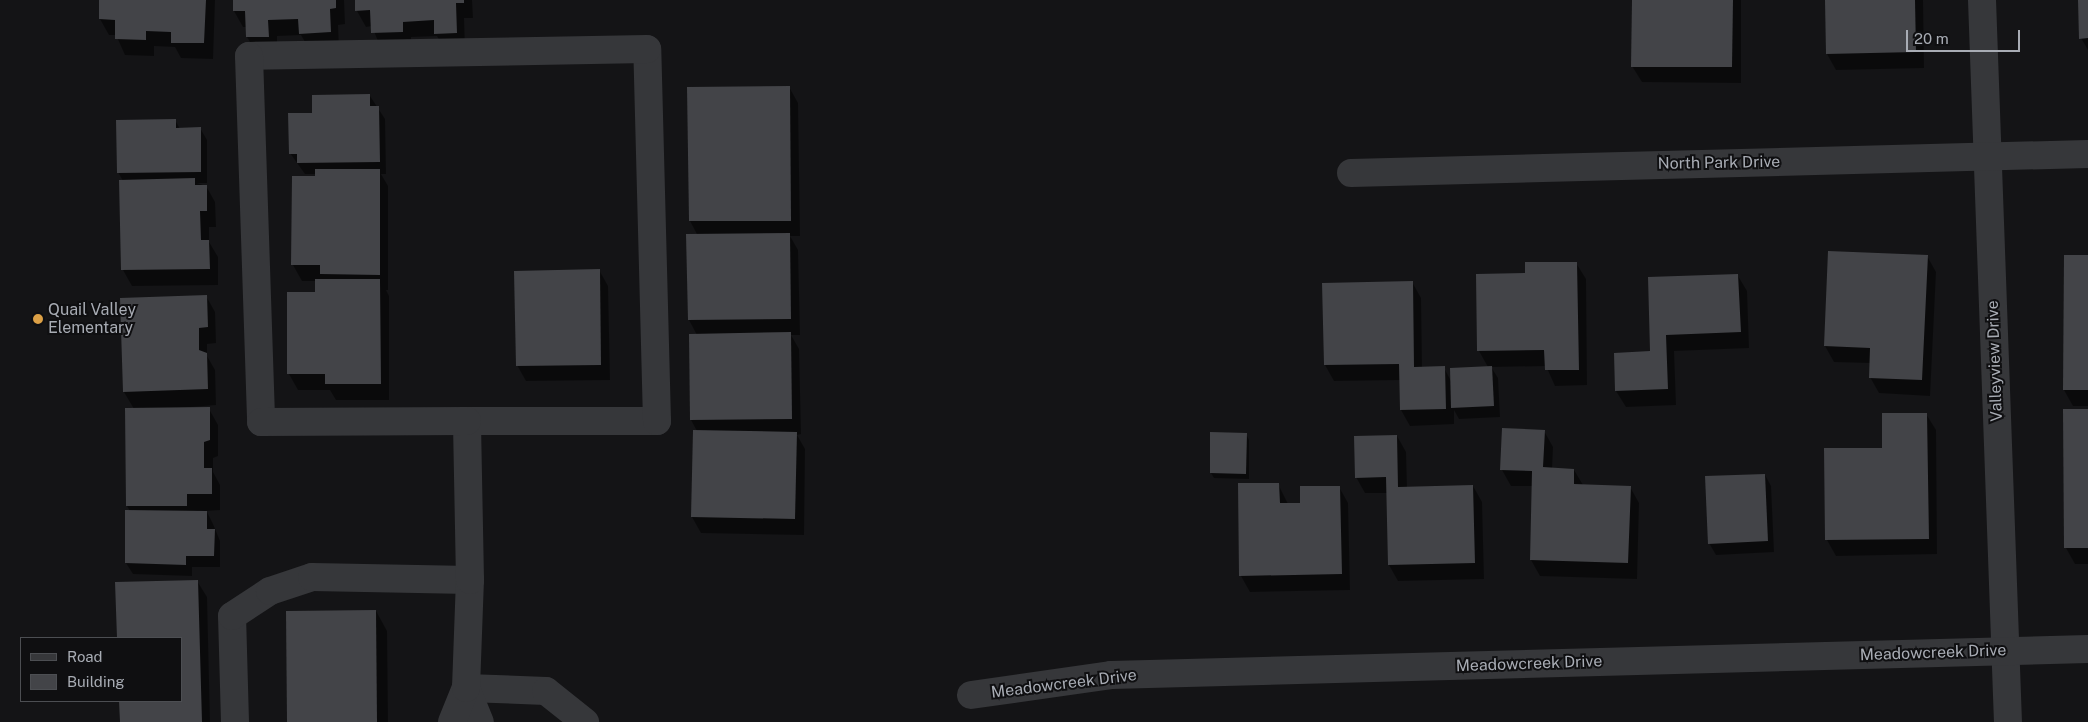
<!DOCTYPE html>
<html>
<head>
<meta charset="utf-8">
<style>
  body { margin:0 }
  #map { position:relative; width:2088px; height:722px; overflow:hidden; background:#141416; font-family:"Public Sans",sans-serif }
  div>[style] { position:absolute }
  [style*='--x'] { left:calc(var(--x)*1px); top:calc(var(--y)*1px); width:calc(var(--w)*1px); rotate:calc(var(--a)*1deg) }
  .shadow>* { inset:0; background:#0007 }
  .building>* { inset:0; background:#434448 }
  .minor>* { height:28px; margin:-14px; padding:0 14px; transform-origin:14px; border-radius:14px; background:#36373a }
  .dots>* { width:14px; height:14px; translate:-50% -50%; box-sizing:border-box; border:2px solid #0f0f11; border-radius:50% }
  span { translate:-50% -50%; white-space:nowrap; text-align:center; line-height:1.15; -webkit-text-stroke:4px #0f0f11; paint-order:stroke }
  .street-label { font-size:16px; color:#a8acb4 }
  .poi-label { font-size:16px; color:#a8acb4 }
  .left { translate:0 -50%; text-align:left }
  .legend { position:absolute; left:20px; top:637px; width:162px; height:65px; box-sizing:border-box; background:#0f0f11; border:1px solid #4c4e52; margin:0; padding:6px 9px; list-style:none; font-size:15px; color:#a8acb4 }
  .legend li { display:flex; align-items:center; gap:10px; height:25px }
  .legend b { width:25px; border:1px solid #4c4e52 }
  .scale { position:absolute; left:1906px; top:30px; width:114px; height:22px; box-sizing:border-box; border:2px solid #a8acb4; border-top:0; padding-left:6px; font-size:15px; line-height:18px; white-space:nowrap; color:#a8acb4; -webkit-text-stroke:4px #0f0f11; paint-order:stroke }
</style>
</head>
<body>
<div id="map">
  <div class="shadow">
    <div style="clip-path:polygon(101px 0,215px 0,213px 59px,181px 58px,175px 47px,154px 46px,154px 56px,125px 55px,116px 35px,109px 35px,100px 19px)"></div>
    <div style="clip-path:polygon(234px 0,344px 0,345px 24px,338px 25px,339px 48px,309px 49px,301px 35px,277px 36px,277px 53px,257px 53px,247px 37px,247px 27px,243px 27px,234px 11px)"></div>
    <div style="clip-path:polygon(356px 0,472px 0,473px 18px,464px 18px,465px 49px,445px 50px,437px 36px,411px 37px,411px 47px,381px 49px,372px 26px,366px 27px,357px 11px)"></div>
    <div style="clip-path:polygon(1633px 0,1741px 0,1741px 83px,1642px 82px,1632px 66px)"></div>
    <div style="clip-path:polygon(1827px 0,1923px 0,1924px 68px,1836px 70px,1827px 54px)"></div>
    <div style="clip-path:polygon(2079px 0,2088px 0,2088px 50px,2081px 38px)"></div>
    <div style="clip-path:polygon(789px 87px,798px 103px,800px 236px,790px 236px,798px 250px,800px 335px,791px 335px,799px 349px,801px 434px,797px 435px,805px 449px,804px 535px,701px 533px,692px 517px,697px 431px,691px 420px,697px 335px,689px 320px,698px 236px,690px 221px)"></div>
    <div style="clip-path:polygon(370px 96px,385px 119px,386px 174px,381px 174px,388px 186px,388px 290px,386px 290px,389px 296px,389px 400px,336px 400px,330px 390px,298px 390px,289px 374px,316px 293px,316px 281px,302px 281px,293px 265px,293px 177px,316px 177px,316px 174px,305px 174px,290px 153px,314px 114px)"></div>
    <div style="clip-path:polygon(175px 120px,180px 129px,200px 128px,207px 140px,207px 183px,197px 183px,206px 186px,215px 202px,216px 227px,209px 227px,209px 242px,218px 257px,218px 285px,132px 286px,123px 270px,120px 181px,123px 181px,118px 172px)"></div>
    <div style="clip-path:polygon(1927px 256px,1936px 272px,1930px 396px,1879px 393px,1870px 377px,1870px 363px,1834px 362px,1825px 346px)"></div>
    <div style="clip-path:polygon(2066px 257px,2088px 257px,2088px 406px,2073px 406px,2064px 390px)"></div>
    <div style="clip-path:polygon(1576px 263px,1586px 279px,1587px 385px,1555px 386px,1546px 366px,1491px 367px,1498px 378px,1500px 417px,1459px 419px,1454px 410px,1454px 424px,1410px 426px,1401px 410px,1401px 380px,1334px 381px,1325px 365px,1412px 282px,1421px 298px,1422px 368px,1444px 368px,1451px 381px,1488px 367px,1479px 351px,1526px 274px)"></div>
    <div style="clip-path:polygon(599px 270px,608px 286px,610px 380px,526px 381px,517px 365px)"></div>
    <div style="clip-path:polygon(1738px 276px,1747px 291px,1749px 348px,1674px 351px,1676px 405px,1626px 407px,1616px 391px,1651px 352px,1649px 279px)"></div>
    <div style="clip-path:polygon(206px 296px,215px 312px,216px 343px,207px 344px,207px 356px,215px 370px,216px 405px,166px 409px,209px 409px,218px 425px,218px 456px,213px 458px,213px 472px,220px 485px,220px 510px,192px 512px,207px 512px,213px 524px,220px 541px,220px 567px,192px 567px,192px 576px,133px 574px,126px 563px,126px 511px,130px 511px,127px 506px,134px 409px,124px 392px)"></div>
    <div style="clip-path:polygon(2088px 410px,2088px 564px,2075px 564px,2066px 548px)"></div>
    <div style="clip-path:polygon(1926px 414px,1936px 430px,1937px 554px,1836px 556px,1827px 540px,1884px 449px)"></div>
    <div style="clip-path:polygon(1544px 431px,1553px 447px,1552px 469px,1574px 470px,1583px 485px,1630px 487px,1639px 503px,1637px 579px,1540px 576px,1531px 560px,1533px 486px,1511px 486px,1502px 470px)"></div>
    <div style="clip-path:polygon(1246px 434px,1249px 440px,1249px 479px,1214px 478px,1211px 473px)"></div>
    <div style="clip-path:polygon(1397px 436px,1406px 452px,1407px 488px,1473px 486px,1482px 502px,1484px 579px,1398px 581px,1389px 565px,1387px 493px,1365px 493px,1356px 477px)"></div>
    <div style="clip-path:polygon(1765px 475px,1771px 486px,1774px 552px,1716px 555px,1709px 543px)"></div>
    <div style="clip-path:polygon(1278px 484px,1288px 504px,1301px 504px,1339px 487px,1348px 503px,1350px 590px,1250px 592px,1241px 576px)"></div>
    <div style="clip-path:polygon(197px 581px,207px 597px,210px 722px,121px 722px,120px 701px,181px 701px,181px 638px,118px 638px,117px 584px)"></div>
    <div style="clip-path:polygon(376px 611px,387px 631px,388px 722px,288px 722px)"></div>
  </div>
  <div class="building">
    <div style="clip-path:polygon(99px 0,206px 0,204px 43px,171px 43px,171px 32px,146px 31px,146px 40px,115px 39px,115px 20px,99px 19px)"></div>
    <div style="clip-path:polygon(233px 0,336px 0,336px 8px,330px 9px,331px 32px,299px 34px,298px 19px,268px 20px,269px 37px,246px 37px,245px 11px,233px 11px)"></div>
    <div style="clip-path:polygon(355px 0,464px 0,464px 3px,456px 3px,457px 33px,434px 34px,434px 20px,403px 22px,403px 32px,371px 33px,370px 10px,355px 11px)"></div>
    <div style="clip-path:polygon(1632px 0,1733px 0,1732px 67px,1631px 67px)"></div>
    <div style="clip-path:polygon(1825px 0,1915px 0,1916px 52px,1826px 54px)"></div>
    <div style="clip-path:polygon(2078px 0,2088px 0,2088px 38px,2079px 39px)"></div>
    <div style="clip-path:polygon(790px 86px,791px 221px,689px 221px,687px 87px)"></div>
    <div style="clip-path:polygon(370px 94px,370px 106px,379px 106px,380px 162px,297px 163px,297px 154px,289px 154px,288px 113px,312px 113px,312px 95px)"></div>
    <div style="clip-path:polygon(176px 119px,176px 128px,201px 127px,201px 172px,117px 173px,116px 120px)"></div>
    <div style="clip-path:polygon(315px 169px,380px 169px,380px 275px,320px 274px,320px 265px,291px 265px,292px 176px,315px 176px)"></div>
    <div style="clip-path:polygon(195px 178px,195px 185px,207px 185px,207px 211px,200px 211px,201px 240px,209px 240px,210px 269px,121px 270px,119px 180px)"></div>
    <div style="clip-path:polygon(790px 233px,791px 319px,688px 320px,686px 234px)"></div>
    <div style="clip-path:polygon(1828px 251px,1928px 255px,1922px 380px,1869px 378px,1870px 348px,1824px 346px)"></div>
    <div style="clip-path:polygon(2064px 255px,2088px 255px,2088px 390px,2063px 390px)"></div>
    <div style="clip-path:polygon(1525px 262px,1577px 262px,1579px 370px,1545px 370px,1544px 350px,1477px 351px,1476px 274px,1525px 273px)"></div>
    <div style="clip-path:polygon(600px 269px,601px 365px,516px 366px,514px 271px)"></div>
    <div style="clip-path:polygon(1738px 274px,1741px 332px,1666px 335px,1668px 389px,1615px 391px,1614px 353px,1650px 351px,1648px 277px)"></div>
    <div style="clip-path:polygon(315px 279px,380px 279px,381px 384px,325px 384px,325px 374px,287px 374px,287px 292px,315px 292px)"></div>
    <div style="clip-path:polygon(1413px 281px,1414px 367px,1445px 366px,1446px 409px,1400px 410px,1399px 364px,1324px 365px,1322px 283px)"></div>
    <div style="clip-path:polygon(207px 295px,208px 327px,199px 328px,199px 350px,207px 353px,208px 389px,123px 392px,120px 298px)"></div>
    <div style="clip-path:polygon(791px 332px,792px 419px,690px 420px,689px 334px)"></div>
    <div style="clip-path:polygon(1492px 366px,1494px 406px,1451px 408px,1450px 368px)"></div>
    <div style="clip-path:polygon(210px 407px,210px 440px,204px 442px,204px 468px,212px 468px,212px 494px,187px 494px,187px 506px,126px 506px,125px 408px)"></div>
    <div style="clip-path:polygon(2063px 409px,2088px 409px,2088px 548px,2064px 548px)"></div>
    <div style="clip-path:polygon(1882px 413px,1927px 413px,1929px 539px,1825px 540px,1824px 448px,1882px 448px)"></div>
    <div style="clip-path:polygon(1502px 428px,1545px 430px,1543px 467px,1574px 469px,1574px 484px,1631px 486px,1628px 563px,1530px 560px,1532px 471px,1500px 470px)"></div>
    <div style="clip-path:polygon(693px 430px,797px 432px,795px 519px,691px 517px)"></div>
    <div style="clip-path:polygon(1210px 432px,1247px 433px,1246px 474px,1210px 473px)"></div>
    <div style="clip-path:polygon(1397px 435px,1398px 487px,1473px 485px,1475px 563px,1388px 565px,1386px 477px,1355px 478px,1354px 436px)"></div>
    <div style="clip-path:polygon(1765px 474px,1768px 541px,1708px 544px,1705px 476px)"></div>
    <div style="clip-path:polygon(1238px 483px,1279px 483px,1280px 503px,1300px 503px,1300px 486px,1340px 486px,1342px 574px,1239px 576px)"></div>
    <div style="clip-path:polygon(125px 510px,207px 511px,207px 529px,215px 529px,214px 556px,186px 556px,186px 565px,125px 563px)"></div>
    <div style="clip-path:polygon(198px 580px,202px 722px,120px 722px,119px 701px,181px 701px,181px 638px,117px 638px,115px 582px)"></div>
    <div style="clip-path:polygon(376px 610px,377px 722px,287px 722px,286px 611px)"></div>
  </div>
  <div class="minor">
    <div style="--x:1982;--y:0;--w:722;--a:87.94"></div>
    <div style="--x:1351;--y:173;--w:737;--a:-1.48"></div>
    <div style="--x:466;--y:688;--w:80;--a:2.1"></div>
    <div style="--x:546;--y:691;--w:50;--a:38.5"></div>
    <div style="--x:466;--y:688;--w:37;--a:68"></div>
    <div style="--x:971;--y:695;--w:141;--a:-8.1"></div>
    <div style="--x:1111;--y:675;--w:977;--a:-1.52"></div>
    <div style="--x:235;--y:722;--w:106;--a:-91.6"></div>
    <div style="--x:232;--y:616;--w:45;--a:-33.3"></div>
    <div style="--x:270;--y:591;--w:44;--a:-18.4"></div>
    <div style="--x:312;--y:577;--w:158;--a:1.1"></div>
    <div style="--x:452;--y:722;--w:37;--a:-68"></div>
    <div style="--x:466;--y:688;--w:108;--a:-87.9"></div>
    <div style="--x:470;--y:580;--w:159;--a:-91.1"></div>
    <div style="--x:467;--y:421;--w:190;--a:0"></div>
    <div style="--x:657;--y:421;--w:372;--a:-91.5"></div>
    <div style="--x:647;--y:49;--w:398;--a:179"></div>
    <div style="--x:249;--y:56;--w:366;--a:88.1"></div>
    <div style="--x:261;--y:422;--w:206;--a:-0.3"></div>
  </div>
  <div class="dots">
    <div style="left:38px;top:319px;background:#dca046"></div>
  </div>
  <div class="street-label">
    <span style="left:1719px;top:163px;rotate:-1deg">North Park Drive</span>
    <span style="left:1995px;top:361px;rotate:-92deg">Valleyview Drive</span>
    <span style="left:1933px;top:653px;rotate:-2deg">Meadowcreek Drive</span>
    <span style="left:1529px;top:664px;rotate:-2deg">Meadowcreek Drive</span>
    <span style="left:1064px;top:684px;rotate:-7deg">Meadowcreek Drive</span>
  </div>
  <div class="poi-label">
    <span class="left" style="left:48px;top:319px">Quail Valley<br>Elementary</span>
  </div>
  <ul class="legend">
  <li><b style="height:6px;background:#36373a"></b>Road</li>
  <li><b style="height:14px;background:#434448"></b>Building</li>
  </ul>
  <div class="scale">20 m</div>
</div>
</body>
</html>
